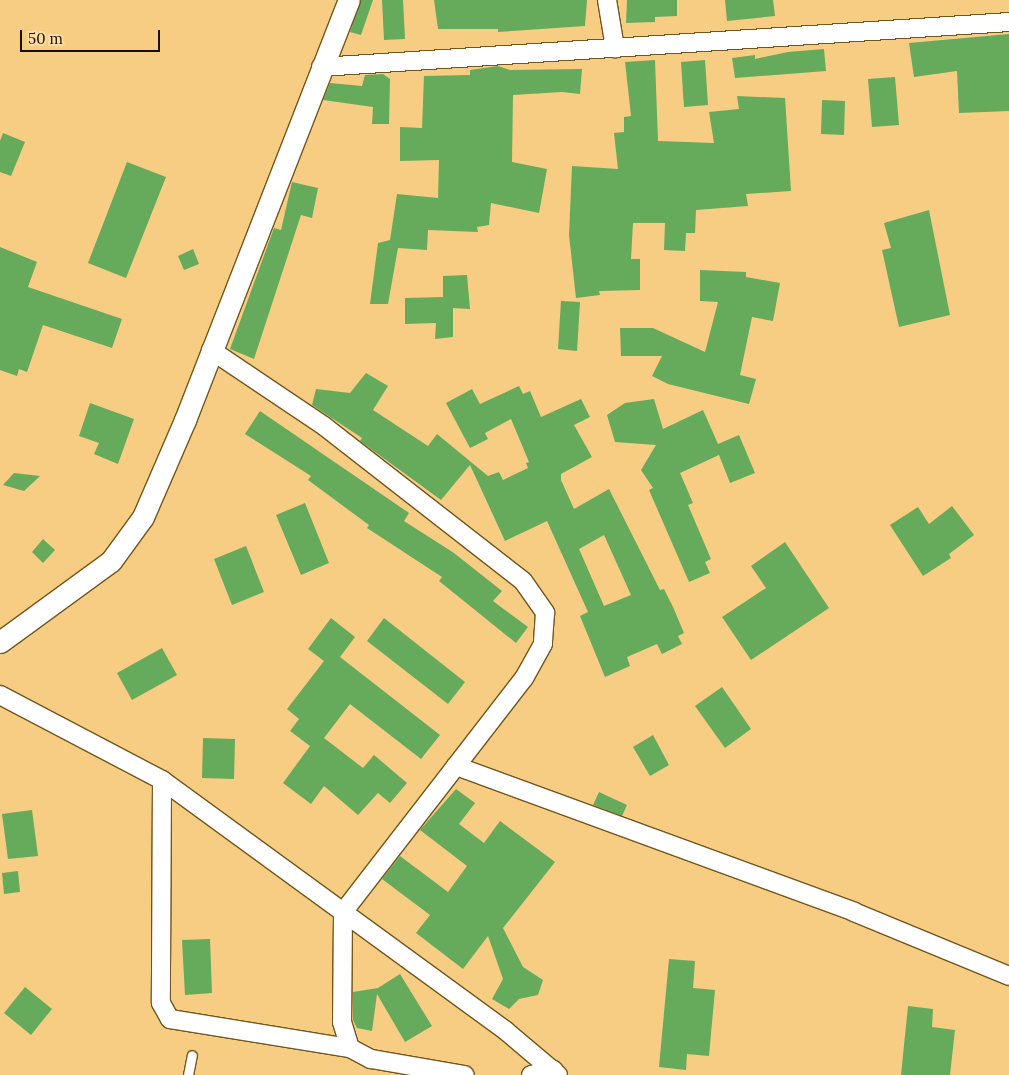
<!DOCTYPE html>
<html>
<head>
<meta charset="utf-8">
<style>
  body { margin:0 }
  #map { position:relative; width:1009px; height:1075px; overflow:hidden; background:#f7cd83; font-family:Lora,serif }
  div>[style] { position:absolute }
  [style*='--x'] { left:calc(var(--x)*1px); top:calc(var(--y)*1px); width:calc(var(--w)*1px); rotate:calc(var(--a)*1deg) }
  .building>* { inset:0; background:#66aa5b }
  .roads { filter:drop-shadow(1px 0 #73561c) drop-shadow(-1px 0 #73561c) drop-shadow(0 1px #73561c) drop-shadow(0 -1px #73561c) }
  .service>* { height:9px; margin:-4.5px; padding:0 4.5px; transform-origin:4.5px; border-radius:4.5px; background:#fff }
  .minor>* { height:18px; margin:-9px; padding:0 9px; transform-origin:9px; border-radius:9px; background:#fff }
  .tertiary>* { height:21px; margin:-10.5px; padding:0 10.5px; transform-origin:10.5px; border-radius:10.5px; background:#fff }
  span { translate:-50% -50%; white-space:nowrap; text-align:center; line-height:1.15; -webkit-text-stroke:4px #fedca2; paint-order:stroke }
  .scale { position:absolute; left:20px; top:30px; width:140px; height:22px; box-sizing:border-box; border:2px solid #190d00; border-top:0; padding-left:6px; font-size:15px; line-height:18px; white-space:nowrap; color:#190d00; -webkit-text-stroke:4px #fedca2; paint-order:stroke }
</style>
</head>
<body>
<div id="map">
  <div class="building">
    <div style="clip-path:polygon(361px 0,373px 0,361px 35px,350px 32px)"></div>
    <div style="clip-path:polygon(382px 0,403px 0,405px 39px,384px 40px)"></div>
    <div style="clip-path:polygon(434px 0,587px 0,585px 26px,498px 32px,498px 29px,438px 29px)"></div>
    <div style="clip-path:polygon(627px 0,677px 0,677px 16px,655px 17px,655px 22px,626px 23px)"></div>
    <div style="clip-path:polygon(725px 0,773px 0,775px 16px,727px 21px)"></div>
    <div style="clip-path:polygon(1009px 34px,1009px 111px,959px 113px,957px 71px,914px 77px,909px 43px)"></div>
    <div style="clip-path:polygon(824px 49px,826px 71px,735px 78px,732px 58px,755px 55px,755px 59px,788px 52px)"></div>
    <div style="clip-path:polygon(655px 60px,658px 141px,714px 143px,709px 112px,739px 109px,737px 96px,785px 98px,791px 191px,746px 194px,748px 206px,696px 210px,695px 233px,686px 233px,685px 251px,664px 250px,665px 223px,633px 223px,631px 259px,640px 259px,640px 290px,599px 291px,600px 295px,576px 298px,569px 235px,572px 166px,618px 169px,614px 133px,624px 132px,624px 117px,631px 116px,625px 62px)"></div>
    <div style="clip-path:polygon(705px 60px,708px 105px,684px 107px,681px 62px)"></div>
    <div style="clip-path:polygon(498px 66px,510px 70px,582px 69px,580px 94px,562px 92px,513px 95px,512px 162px,547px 169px,539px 213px,491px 203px,489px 225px,477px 227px,478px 232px,428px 230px,427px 250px,398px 248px,388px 304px,370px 304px,378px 243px,390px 240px,397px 194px,438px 198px,439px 160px,400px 161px,400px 127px,422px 128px,424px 76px,470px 75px,470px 70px)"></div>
    <div style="clip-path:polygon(383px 74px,390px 79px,389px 124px,372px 124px,373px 107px,323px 100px,330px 83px,362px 86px,365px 75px)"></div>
    <div style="clip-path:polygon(895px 77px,899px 125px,872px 127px,868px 79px)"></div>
    <div style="clip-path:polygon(822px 100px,845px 101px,844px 135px,821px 134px)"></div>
    <div style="clip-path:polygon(3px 133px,25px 142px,11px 176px,0 172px,0 141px)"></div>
    <div style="clip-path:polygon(127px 162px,166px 177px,126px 278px,88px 263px)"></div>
    <div style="clip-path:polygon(292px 182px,318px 188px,312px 218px,301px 215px,254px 359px,230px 349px,274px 228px,281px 230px)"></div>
    <div style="clip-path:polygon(929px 210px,950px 315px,899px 327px,882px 250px,891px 248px,884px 223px)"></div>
    <div style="clip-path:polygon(0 247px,37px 262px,28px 287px,122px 319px,112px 348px,43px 325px,27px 372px,19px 369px,17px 376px,0 370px)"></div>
    <div style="clip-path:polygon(193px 249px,199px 264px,184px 270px,178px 256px)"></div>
    <div style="clip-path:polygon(700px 270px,746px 272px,746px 277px,780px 283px,773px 321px,752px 317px,740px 375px,756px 379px,749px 404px,668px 384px,652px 376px,662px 356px,621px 356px,620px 328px,653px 328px,705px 352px,718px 302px,700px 301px)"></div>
    <div style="clip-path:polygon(467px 275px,470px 309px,453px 308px,453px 337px,435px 339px,436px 323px,405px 324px,405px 298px,443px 297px,443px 276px)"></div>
    <div style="clip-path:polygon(561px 301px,580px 302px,577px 351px,558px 349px)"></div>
    <div style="clip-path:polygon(evenodd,366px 373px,388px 386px,373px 410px,428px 446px,437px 434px,488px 476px,499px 472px,503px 480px,528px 468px,526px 463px,529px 462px,511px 419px,485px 433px,488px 439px,470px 448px,446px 403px,472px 389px,480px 404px,519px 386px,523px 394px,530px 391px,541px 417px,581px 399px,590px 417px,574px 425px,592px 457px,561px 474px,561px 480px,574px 509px,609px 489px,660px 590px,664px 589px,673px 607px,684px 633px,678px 636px,682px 644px,662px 654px,657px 644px,627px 657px,630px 666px,605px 677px,580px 616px,588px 612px,547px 521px,505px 541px,470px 465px,441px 500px,360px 441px,362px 438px,312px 405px,316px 389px,350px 393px,366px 373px,604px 535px,631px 595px,604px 606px,579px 549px,604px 535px)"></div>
    <div style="clip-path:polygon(654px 399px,663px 429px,703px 410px,718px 444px,739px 435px,755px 473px,730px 483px,719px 455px,680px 473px,693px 503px,688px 505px,711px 559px,705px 562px,710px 573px,689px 582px,649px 490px,653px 488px,641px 470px,656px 445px,615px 442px,607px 415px,625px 403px)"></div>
    <div style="clip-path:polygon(90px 403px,134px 419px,118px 464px,94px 454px,99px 443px,79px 436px)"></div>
    <div style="clip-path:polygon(260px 411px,409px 513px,404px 521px,454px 553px,502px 591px,493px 601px,528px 627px,516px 643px,439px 581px,442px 577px,367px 528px,369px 525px,308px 480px,311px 476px,245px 434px)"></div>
    <div style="clip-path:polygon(14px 473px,40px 476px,24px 491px,3px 485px)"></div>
    <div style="clip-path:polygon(305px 503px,329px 563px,301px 575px,276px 515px)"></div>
    <div style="clip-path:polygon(952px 506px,974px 535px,949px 554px,951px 558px,923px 576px,890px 525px,918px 507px,929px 524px)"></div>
    <div style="clip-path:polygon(43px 539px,55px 550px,43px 563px,32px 552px)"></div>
    <div style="clip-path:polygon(785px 542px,829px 608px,751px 660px,722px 617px,766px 588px,751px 566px)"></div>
    <div style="clip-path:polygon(246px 546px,264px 592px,232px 605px,214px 559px)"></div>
    <div style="clip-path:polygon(331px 618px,355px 637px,340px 657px,440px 735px,421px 759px,350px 704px,324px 738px,363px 768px,374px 755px,407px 783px,390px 803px,378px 793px,358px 815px,324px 786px,311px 804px,283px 783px,310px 746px,290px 731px,299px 719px,287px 709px,324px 661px,308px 649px)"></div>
    <div style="clip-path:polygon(384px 618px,465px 682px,448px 704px,367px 641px)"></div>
    <div style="clip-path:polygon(162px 648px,177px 675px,132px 700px,117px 673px)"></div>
    <div style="clip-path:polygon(722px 687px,751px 729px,725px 748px,695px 706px)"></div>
    <div style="clip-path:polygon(653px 735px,669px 765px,650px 776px,633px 747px)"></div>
    <div style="clip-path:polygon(203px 738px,235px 739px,234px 779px,202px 778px)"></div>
    <div style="clip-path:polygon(456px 789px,475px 803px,459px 824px,484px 843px,500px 821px,555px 862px,503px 928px,523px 967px,543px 980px,538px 995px,519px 999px,509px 1009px,492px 999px,503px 979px,488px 936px,463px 969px,416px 933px,430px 915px,382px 879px,400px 856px,448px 892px,467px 866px,420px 830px)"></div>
    <div style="clip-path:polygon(599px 792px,627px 805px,622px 816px,593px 805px)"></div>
    <div style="clip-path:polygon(32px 810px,38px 856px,8px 859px,2px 814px)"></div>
    <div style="clip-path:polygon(18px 871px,20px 892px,4px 894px,2px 873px)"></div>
    <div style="clip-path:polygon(210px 939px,212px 993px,185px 995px,182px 940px)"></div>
    <div style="clip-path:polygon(669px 959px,695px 961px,693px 988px,715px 990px,709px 1056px,687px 1054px,686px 1070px,659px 1067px)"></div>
    <div style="clip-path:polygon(400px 974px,432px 1026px,405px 1042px,377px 994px,372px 1031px,357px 1028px,353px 1020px,353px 992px,378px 988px)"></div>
    <div style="clip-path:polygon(25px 987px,52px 1009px,31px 1035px,4px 1013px)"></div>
    <div style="clip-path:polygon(908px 1006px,933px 1009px,932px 1027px,955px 1030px,950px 1075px,901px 1075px)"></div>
  </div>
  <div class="roads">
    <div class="service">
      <div style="--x:188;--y:1075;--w:20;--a:-79"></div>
    </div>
    <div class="minor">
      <div style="--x:607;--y:0;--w:49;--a:80.5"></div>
      <div style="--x:321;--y:67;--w:689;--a:-3.74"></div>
      <div style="--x:211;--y:350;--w:136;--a:33.9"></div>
      <div style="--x:324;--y:426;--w:252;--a:37.9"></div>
      <div style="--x:523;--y:581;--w:39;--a:55"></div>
      <div style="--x:545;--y:613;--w:31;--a:94"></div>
      <div style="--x:543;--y:644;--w:39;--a:119"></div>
      <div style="--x:524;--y:678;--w:296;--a:127.7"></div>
      <div style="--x:343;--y:912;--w:110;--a:90.5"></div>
      <div style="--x:342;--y:1022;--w:27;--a:73"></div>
      <div style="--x:350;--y:1048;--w:24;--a:28"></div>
      <div style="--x:371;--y:1059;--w:95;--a:9.7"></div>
      <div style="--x:0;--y:695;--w:183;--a:27.7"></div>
      <div style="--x:162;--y:780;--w:426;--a:36.1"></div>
      <div style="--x:506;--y:1031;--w:68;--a:40.2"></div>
      <div style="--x:456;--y:766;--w:424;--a:20.1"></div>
      <div style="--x:854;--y:912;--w:168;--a:22.4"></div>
      <div style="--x:162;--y:780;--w:223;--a:90.3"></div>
      <div style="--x:161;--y:1003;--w:18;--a:61"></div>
      <div style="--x:170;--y:1019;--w:182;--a:9.2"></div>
      <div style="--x:531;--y:1075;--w:23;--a:-13"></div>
    </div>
    <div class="tertiary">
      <div style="--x:0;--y:642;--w:137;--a:-36.1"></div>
      <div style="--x:111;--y:561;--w:54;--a:-54"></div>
      <div style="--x:143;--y:517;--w:106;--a:-66.6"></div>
      <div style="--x:185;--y:420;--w:451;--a:-68.7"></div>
    </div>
  </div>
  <div class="scale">50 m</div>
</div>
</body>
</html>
